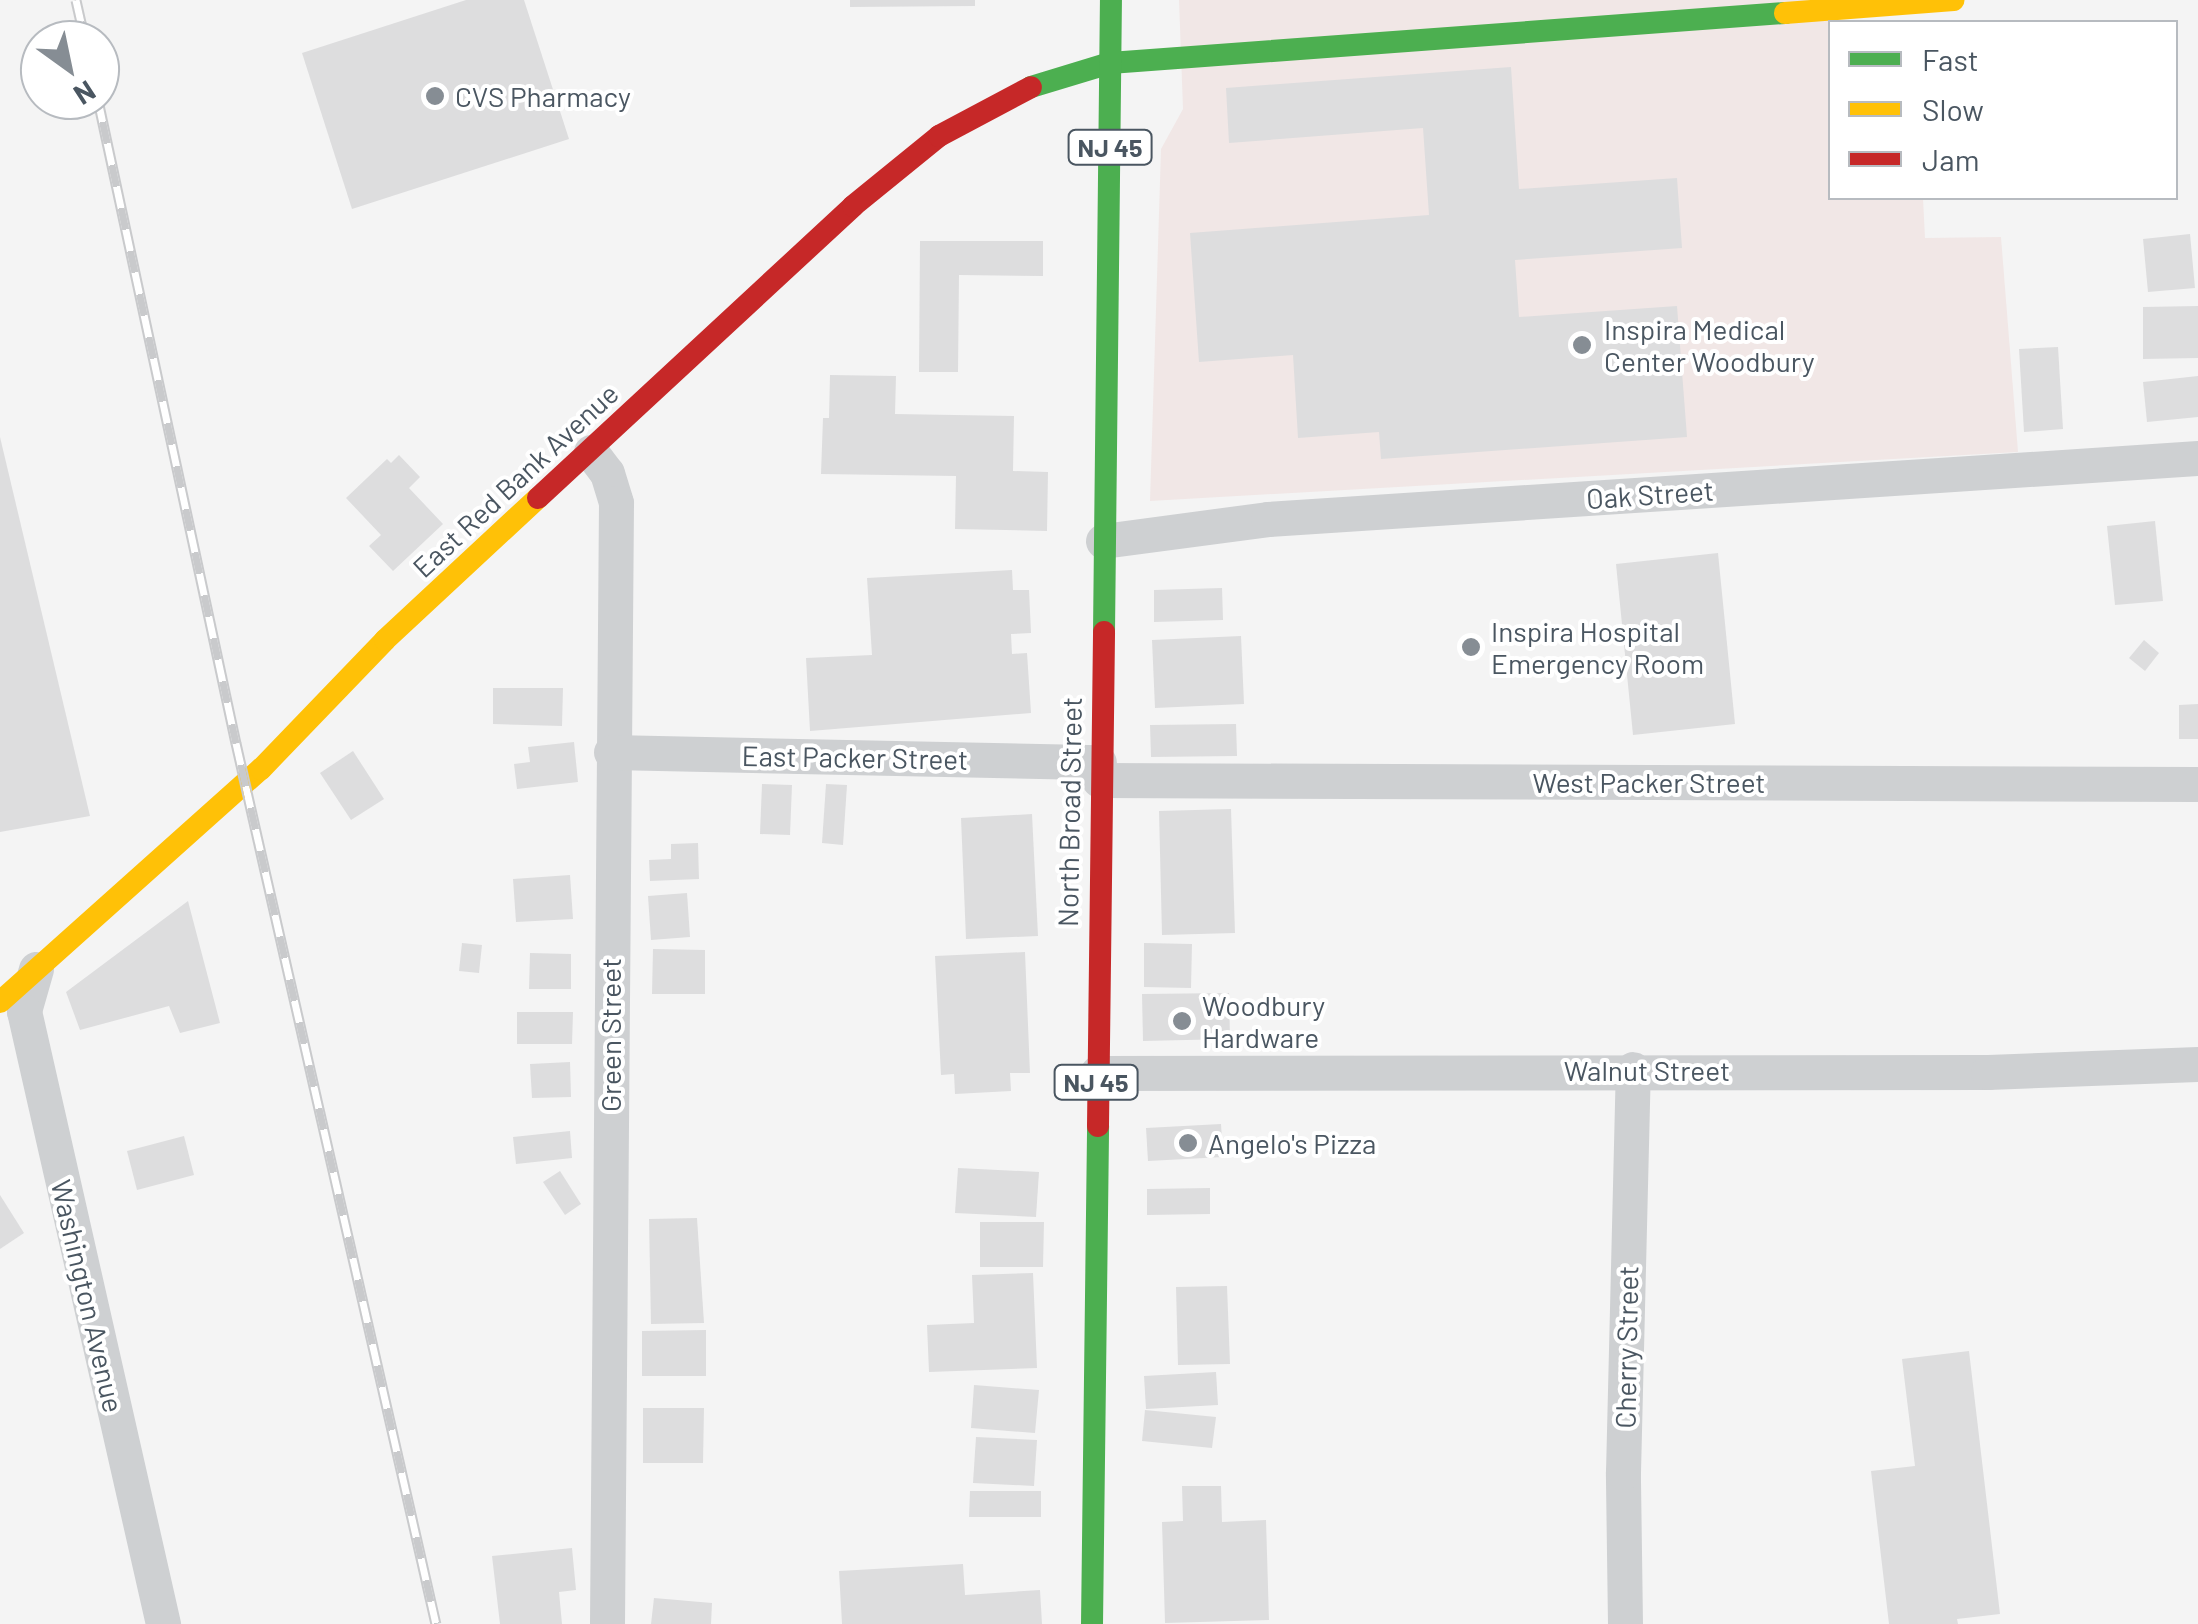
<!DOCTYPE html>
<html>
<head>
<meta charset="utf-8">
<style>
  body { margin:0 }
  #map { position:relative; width:2198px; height:1624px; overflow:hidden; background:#f4f4f4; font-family:Barlow,sans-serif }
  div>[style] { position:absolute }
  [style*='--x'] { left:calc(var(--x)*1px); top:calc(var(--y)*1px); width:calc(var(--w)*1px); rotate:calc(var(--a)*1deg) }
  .medical>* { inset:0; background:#f1e7e6 }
  .building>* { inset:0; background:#ddddde }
  .street>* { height:35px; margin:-17.5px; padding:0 17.5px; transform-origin:17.5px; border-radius:17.5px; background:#ced0d2 }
  .fast>* { height:22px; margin:-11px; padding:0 11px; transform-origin:11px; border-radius:11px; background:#4caf50 }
  .slow>* { height:22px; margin:-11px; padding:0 11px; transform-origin:11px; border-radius:11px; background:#ffc107 }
  .jam>* { height:22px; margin:-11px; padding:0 11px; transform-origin:11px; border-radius:11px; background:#c62828 }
  .rail>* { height:11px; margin-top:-5.5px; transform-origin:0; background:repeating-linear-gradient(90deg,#fff 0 22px,#c9cacc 0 44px); box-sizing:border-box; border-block:2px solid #c9cacc }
  .dots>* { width:28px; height:28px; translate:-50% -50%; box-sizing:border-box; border:5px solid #fff; border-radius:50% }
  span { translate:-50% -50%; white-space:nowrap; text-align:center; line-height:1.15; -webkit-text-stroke:8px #fff; paint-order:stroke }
  .shield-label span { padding:2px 8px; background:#fff; border:2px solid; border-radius:8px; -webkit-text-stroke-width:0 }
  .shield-label { font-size:25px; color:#4a5661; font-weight:700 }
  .poi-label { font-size:28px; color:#4a5661 }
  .left { translate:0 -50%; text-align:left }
  .street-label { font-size:28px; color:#4a5661 }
  .legend { position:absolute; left:1828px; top:20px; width:350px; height:180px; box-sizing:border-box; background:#fff; border:2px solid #b7bbc0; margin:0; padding:12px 18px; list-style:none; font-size:30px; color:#4a5661 }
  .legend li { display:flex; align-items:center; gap:20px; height:50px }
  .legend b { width:50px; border:2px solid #b7bbc0 }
  .north { position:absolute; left:20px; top:20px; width:100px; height:100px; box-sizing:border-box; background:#fff; border:2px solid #b7bbc0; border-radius:50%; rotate:147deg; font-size:28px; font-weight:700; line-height:40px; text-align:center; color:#4a5661 }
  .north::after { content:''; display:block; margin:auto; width:35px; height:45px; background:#868d94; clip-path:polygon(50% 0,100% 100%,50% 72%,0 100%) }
</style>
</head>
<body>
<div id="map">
  <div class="medical">
    <div style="clip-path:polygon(1179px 0,1914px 0,1830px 22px,1830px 198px,1923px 198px,1925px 238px,2001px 237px,2018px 452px,1150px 501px,1161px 149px,1183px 109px)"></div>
  </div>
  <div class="building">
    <div style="clip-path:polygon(466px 0,524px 0,569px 139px,352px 209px,302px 53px)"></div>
    <div style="clip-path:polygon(850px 0,975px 0,975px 6px,850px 7px)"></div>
    <div style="clip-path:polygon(1511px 67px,1519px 189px,1677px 178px,1682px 248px,1515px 260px,1519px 317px,1677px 306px,1687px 437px,1381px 459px,1379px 432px,1298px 438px,1293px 355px,1199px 362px,1190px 233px,1429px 215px,1423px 128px,1229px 143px,1226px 88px)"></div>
    <div style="clip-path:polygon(2190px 234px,2195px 288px,2148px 292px,2143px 239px)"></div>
    <div style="clip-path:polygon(920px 241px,1043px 241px,1043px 276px,959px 275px,958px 372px,919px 372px)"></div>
    <div style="clip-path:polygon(2198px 306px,2198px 358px,2143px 359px,2143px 307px)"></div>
    <div style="clip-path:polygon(2058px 347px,2063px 429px,2024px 432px,2019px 349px)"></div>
    <div style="clip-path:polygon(830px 375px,896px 376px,895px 414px,1014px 416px,1013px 471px,1048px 472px,1047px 531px,955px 529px,956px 476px,821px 474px,823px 418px,829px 418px)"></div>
    <div style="clip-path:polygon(2198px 376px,2198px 417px,2147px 422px,2143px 382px)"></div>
    <div style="clip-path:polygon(0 437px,90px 816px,0 832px)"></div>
    <div style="clip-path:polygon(399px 455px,420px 477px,409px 488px,443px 524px,393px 571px,369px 546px,381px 535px,346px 498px,387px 459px,391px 463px)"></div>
    <div style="clip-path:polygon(2155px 521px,2163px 601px,2115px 605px,2107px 526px)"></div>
    <div style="clip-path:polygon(1718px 553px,1735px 724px,1633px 735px,1616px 564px)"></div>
    <div style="clip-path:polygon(1012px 570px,1013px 590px,1029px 590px,1031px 633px,1011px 634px,1012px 654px,1027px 653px,1031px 713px,810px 731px,806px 658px,872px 655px,867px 578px)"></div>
    <div style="clip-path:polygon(1222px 588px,1223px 620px,1154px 622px,1154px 590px)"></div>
    <div style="clip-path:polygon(1241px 636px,1244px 704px,1155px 708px,1152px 640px)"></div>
    <div style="clip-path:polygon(2144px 640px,2159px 653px,2145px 671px,2129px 658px)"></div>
    <div style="clip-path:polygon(493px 688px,563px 688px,562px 726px,493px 724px)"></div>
    <div style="clip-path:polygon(2198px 704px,2198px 739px,2179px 739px,2179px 705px)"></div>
    <div style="clip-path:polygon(1236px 724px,1237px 756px,1151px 757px,1150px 725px)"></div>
    <div style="clip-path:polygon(574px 742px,578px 782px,517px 789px,514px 764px,530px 762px,528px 747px)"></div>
    <div style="clip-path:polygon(353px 751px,384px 799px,351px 820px,320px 773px)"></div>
    <div style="clip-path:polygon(762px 784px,792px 785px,790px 835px,760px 834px)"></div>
    <div style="clip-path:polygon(826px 784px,847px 785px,843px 845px,822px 843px)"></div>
    <div style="clip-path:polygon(1231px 809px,1235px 933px,1162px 935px,1159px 811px)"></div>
    <div style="clip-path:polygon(1032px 814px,1038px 936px,966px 939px,961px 818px)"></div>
    <div style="clip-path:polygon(698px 843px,699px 879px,650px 881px,649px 860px,671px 859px,671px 844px)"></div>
    <div style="clip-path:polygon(570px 875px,573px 919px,516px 922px,513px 879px)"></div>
    <div style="clip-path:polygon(687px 893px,690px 937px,651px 940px,648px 896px)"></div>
    <div style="clip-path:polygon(188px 901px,220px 1023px,180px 1033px,169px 1006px,80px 1030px,66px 992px)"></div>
    <div style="clip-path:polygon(462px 943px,482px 945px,479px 973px,459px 971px)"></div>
    <div style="clip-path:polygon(1144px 943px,1192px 944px,1191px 988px,1144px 987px)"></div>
    <div style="clip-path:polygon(653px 949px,705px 950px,705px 994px,652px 994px)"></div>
    <div style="clip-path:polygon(1025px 952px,1030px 1073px,1010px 1073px,1011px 1091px,955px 1094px,954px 1074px,941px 1075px,935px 956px)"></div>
    <div style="clip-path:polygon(530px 953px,571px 954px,571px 989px,529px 989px)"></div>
    <div style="clip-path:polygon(1229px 993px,1230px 1039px,1143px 1041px,1142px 994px)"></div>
    <div style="clip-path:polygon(517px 1012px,573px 1012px,572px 1044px,517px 1044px)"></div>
    <div style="clip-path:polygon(570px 1062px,571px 1097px,532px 1098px,530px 1064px)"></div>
    <div style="clip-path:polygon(1221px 1124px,1223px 1157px,1148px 1161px,1146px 1128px)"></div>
    <div style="clip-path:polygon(570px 1131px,572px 1158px,516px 1164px,513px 1137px)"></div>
    <div style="clip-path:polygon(184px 1136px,194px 1175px,137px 1190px,127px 1151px)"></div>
    <div style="clip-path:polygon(958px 1168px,1039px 1172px,1036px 1217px,955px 1213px)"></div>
    <div style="clip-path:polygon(560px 1171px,581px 1204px,565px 1215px,543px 1182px)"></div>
    <div style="clip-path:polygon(1210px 1188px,1210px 1214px,1147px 1215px,1147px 1189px)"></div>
    <div style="clip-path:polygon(0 1195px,24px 1233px,0 1249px)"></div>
    <div style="clip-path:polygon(697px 1218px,704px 1323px,651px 1324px,649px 1219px)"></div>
    <div style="clip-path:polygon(980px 1222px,1044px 1222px,1043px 1267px,980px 1267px)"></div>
    <div style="clip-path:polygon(1033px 1273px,1037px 1368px,929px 1372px,927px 1325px,974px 1323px,972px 1275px)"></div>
    <div style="clip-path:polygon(1227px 1286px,1230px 1364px,1178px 1365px,1176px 1287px)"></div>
    <div style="clip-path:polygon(706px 1330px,706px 1376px,642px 1376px,642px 1331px)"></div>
    <div style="clip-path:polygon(1969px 1351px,2000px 1614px,1957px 1619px,1958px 1624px,1889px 1624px,1871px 1471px,1915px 1466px,1902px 1359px)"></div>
    <div style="clip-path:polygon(1216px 1372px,1218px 1405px,1146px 1409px,1144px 1376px)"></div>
    <div style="clip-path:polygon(974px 1385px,1039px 1390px,1035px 1433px,971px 1428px)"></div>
    <div style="clip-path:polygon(643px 1408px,704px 1408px,703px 1463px,643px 1463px)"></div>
    <div style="clip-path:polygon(1145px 1410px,1216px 1417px,1212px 1448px,1142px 1441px)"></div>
    <div style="clip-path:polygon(976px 1437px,1037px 1440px,1034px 1486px,973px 1483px)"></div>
    <div style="clip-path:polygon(1182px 1486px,1221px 1486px,1222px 1522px,1266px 1520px,1269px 1620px,1165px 1623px,1162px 1522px,1183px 1521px)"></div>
    <div style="clip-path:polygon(970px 1491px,1041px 1491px,1041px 1517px,969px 1517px)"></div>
    <div style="clip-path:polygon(572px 1548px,576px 1590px,559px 1592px,562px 1624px,500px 1624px,492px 1556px)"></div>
    <div style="clip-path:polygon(963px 1564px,965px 1595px,1040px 1590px,1042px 1624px,842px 1624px,839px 1571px)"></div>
    <div style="clip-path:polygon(654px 1598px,712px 1603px,711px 1624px,651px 1624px)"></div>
  </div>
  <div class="street">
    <div style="--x:591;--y:452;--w:26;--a:53"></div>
    <div style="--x:607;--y:473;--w:31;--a:73"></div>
    <div style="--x:616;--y:503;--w:1121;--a:90.46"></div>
    <div style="--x:1103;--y:541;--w:166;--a:-7.6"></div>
    <div style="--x:1268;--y:519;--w:932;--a:-3.75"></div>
    <div style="--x:611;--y:752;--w:488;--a:1.2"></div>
    <div style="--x:1099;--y:780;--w:1099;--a:0.21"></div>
    <div style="--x:36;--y:969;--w:44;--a:105.9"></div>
    <div style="--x:24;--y:1011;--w:629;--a:77.22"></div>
    <div style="--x:1097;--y:1073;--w:891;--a:-0.06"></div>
    <div style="--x:1988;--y:1072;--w:210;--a:-2.2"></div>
    <div style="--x:1625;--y:1624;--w:152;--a:-90.8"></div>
    <div style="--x:1623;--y:1472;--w:403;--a:-88.6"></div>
  </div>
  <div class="fast">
    <div style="--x:1031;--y:87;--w:83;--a:-16.9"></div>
    <div style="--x:1110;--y:63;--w:677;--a:-4.24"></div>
    <div style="--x:1104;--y:632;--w:632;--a:-89.37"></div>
    <div style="--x:1092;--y:1624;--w:498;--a:-89.3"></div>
  </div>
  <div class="slow">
    <div style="--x:1785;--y:13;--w:169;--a:-4.4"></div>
    <div style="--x:0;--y:1002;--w:350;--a:-41.8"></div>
    <div style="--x:261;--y:769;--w:179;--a:-46.1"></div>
    <div style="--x:385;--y:640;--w:209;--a:-42.9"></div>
  </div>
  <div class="jam">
    <div style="--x:538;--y:498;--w:430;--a:-42.8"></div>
    <div style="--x:853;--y:206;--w:111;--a:-39.1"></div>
    <div style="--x:939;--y:136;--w:104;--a:-28"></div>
    <div style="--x:1098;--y:1126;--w:494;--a:-89.3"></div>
  </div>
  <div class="rail">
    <div style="--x:76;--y:0;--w:41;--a:77.3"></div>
    <div style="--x:98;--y:100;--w:658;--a:77.89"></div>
    <div style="--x:236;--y:743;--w:903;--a:77.21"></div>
  </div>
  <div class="dots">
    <div style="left:435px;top:96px;background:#868d94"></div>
    <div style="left:1582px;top:345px;background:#868d94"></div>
    <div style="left:1471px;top:647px;background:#868d94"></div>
    <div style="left:1182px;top:1021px;background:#868d94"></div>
    <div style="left:1188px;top:1143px;background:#868d94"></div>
  </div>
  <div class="shield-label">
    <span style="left:1110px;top:147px">NJ 45</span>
    <span style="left:1096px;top:1082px">NJ 45</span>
  </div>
  <div class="poi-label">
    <span class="left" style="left:455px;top:96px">CVS Pharmacy</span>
    <span class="left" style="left:1604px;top:345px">Inspira Medical<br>Center Woodbury</span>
    <span class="left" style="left:1491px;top:647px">Inspira Hospital<br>Emergency Room</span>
    <span class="left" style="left:1202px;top:1021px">Woodbury<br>Hardware</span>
    <span class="left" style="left:1208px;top:1143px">Angelo's Pizza</span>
  </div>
  <div class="street-label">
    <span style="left:515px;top:480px;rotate:-43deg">East Red Bank Avenue</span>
    <span style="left:1650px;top:494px;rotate:-4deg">Oak Street</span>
    <span style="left:855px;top:757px;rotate:1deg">East Packer Street</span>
    <span style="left:1649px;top:782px">West Packer Street</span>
    <span style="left:1069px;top:812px;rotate:-89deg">North Broad Street</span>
    <span style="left:610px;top:1035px;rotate:-90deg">Green Street</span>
    <span style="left:1647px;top:1070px">Walnut Street</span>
    <span style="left:88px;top:1296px;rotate:77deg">Washington Avenue</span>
    <span style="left:1626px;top:1347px;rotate:-89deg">Cherry Street</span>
  </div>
  <ul class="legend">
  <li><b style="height:12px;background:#4caf50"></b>Fast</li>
  <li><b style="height:12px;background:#ffc107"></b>Slow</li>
  <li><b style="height:12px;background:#c62828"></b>Jam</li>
  </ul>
  <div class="north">N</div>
</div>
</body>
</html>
